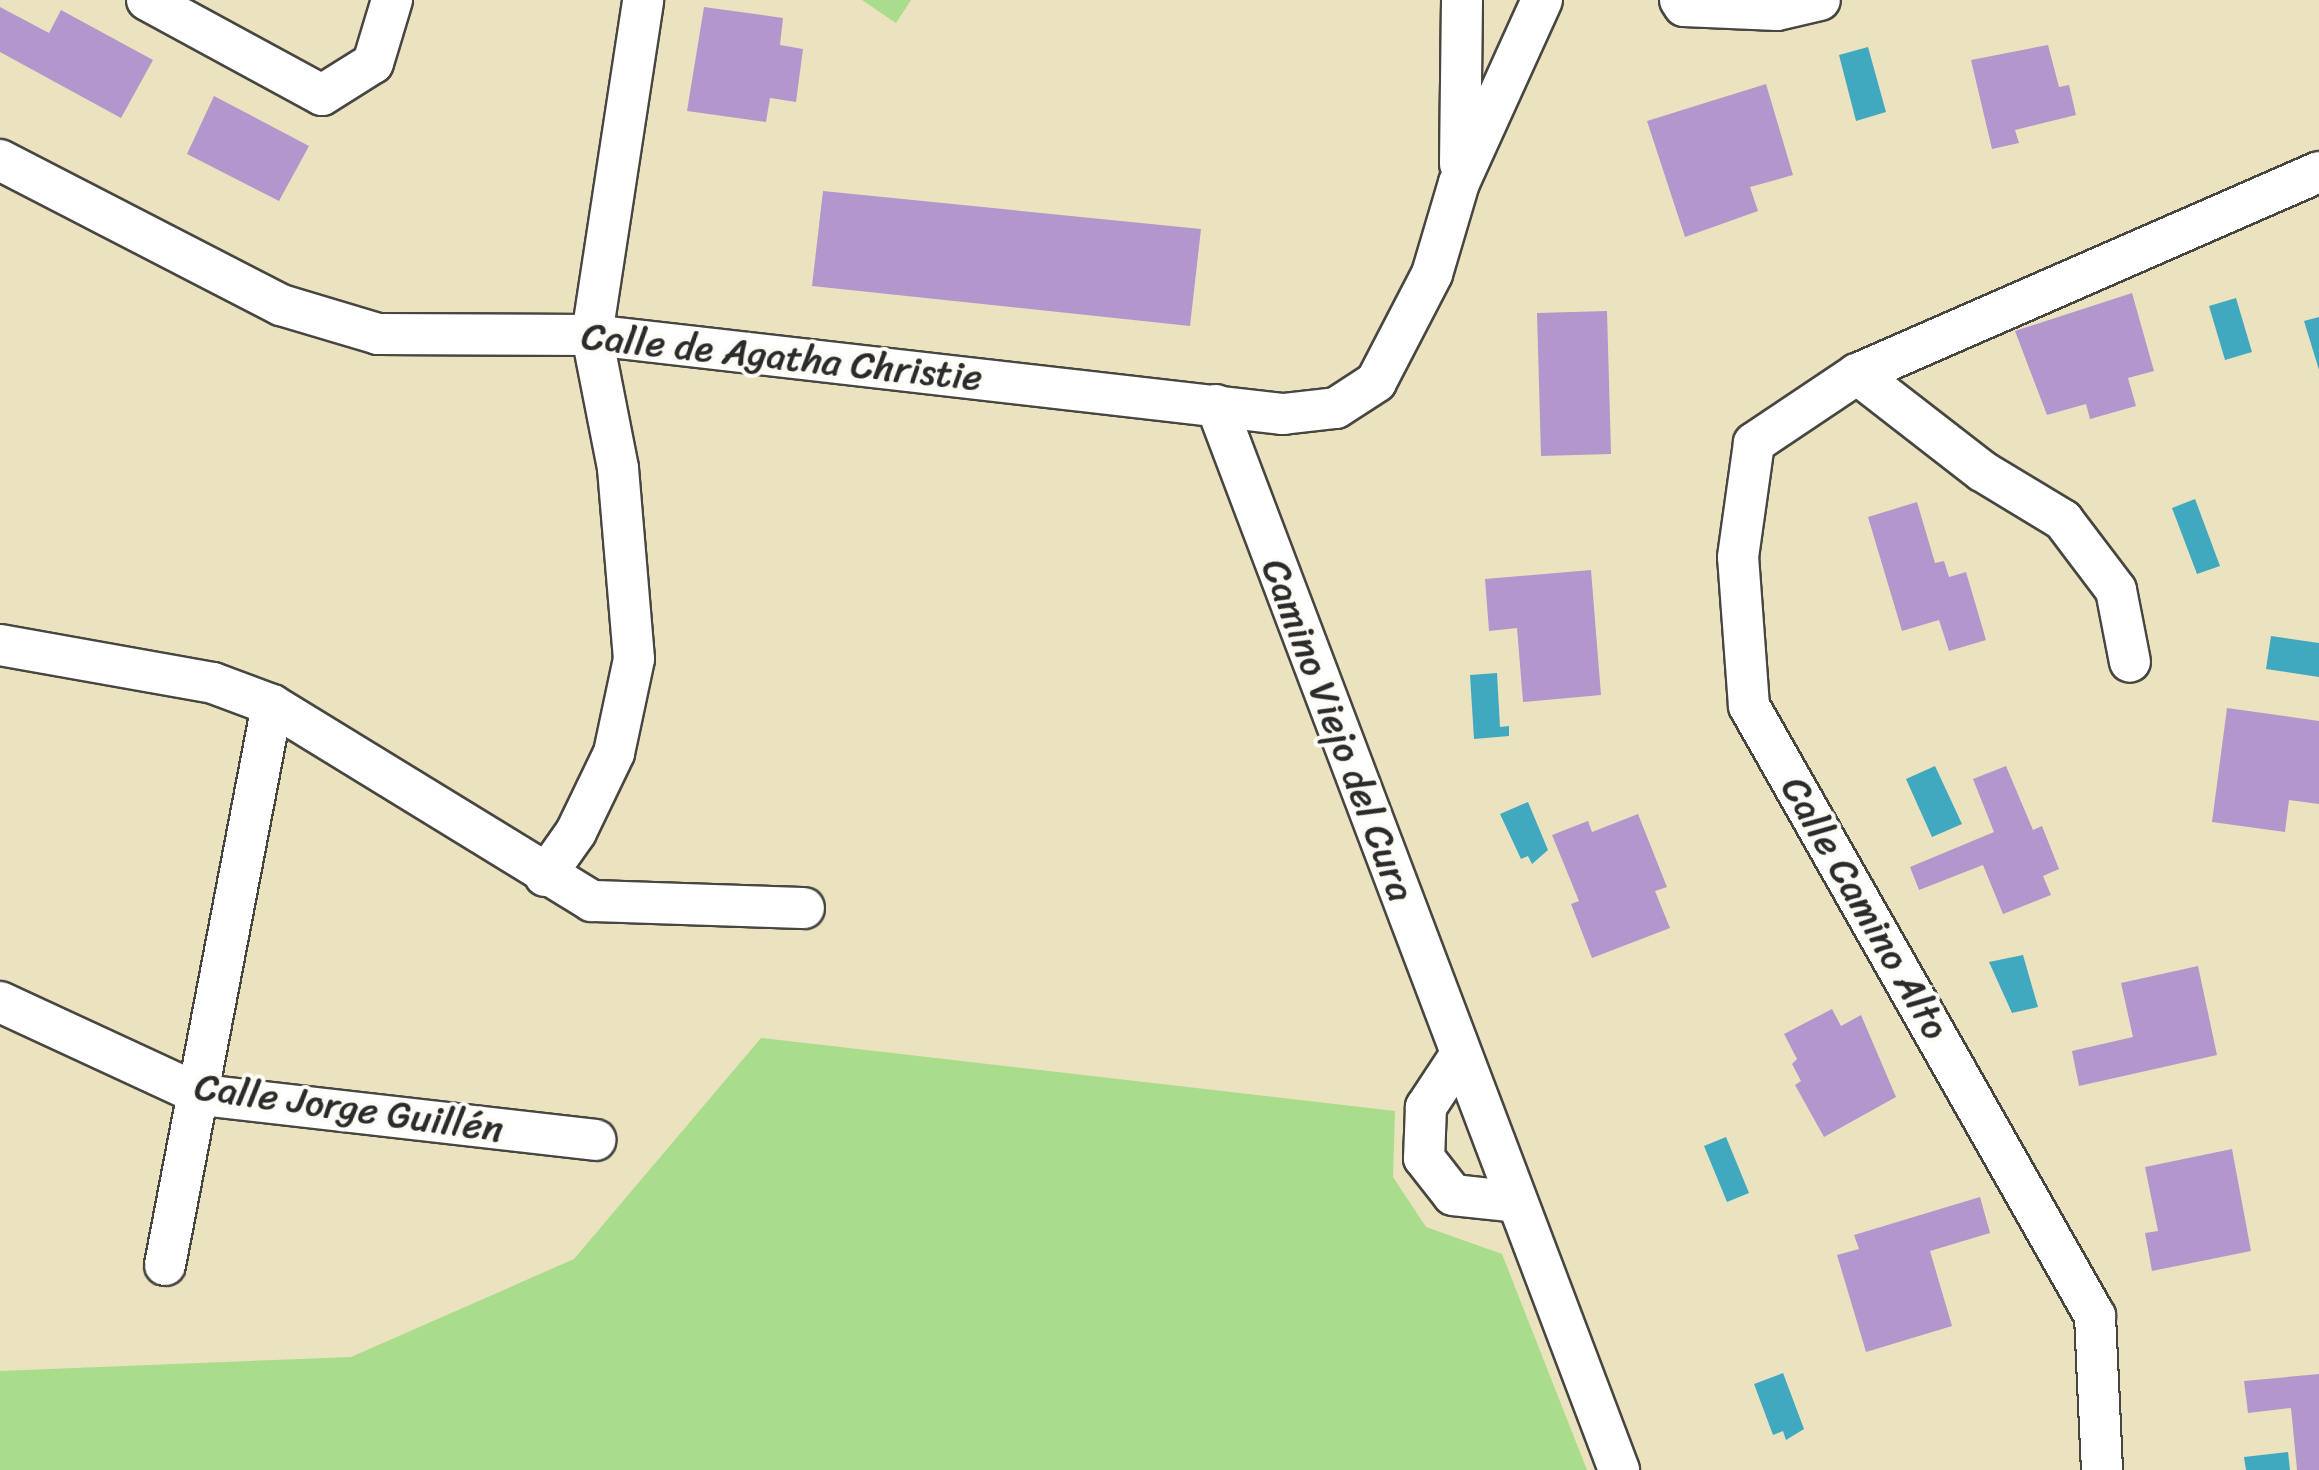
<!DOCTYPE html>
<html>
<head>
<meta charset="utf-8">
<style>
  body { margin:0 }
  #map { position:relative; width:2319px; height:1470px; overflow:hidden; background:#ebe2c0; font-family:Sriracha,sans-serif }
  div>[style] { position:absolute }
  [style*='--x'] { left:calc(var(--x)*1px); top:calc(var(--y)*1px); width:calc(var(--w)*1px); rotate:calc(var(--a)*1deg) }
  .green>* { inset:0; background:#a9dc8b }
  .water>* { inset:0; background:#40a9c0 }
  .building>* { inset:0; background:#b397cc }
  .roads { filter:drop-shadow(2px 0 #484641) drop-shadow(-2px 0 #484641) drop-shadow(0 2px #484641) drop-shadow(0 -2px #484641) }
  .minor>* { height:40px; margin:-20px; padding:0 20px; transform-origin:20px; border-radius:20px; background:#fff }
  span { translate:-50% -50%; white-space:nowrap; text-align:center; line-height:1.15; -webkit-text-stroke:8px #fdfcf7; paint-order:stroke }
  .street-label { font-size:38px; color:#2b2b2b }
</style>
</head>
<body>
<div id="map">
  <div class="green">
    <div style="clip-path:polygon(862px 0,911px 0,896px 23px)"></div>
    <div style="clip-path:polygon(761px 1038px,1395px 1111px,1393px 1177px,1426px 1227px,1502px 1254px,1587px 1470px,0 1470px,0 1371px,351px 1357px,574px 1259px)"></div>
  </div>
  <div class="water">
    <div style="clip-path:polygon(1868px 47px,1886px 112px,1856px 121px,1839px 55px)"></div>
    <div style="clip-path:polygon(2236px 298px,2252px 352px,2225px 360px,2209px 306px)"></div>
    <div style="clip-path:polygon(2319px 317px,2319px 370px,2304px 321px)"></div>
    <div style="clip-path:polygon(2195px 499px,2220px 566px,2197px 574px,2172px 508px)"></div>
    <div style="clip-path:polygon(2271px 636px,2319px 643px,2319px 677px,2266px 669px)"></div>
    <div style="clip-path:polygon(1497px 673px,1500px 727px,1509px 726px,1509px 736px,1474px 739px,1470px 675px)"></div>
    <div style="clip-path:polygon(1935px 766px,1962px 824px,1932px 837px,1906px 779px)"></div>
    <div style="clip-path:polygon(1528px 802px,1548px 850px,1532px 864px,1528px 856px,1521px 859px,1500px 814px)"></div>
    <div style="clip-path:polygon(2023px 955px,2038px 1007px,2012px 1013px,1989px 962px)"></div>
    <div style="clip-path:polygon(1726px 1137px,1749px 1193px,1727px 1202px,1704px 1146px)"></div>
    <div style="clip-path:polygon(1783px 1373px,1804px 1429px,1786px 1440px,1783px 1431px,1773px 1435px,1754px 1384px)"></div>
    <div style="clip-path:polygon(2288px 1452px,2290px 1470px,2246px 1470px,2244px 1457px)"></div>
  </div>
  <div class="building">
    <div style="clip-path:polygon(0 7px,49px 33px,61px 10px,153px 60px,121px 118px,0 52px)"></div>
    <div style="clip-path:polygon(704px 7px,783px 18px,780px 45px,803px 49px,796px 102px,770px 98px,766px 122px,687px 111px)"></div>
    <div style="clip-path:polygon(2048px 45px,2059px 87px,2069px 85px,2076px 115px,2015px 130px,2019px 143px,1992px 149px,1971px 60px)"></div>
    <div style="clip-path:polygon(1766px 84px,1793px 175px,1750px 187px,1758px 211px,1685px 237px,1647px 121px)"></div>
    <div style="clip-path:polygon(214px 96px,309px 146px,279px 201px,187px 154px)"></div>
    <div style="clip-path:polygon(823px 191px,1201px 229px,1190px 326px,812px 286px)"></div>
    <div style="clip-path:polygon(2132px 293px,2154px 371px,2128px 378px,2136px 406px,2090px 419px,2086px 404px,2047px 415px,2015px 331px)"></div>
    <div style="clip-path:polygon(1607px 311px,1611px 454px,1541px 456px,1537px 313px)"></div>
    <div style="clip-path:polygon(1917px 502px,1935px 563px,1944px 561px,1949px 577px,1966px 572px,1986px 640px,1949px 651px,1939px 620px,1902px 631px,1868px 517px)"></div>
    <div style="clip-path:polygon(1591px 570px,1601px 695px,1523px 702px,1517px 628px,1489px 631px,1485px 579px)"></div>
    <div style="clip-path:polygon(2227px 708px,2319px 721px,2319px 804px,2289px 800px,2285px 832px,2212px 822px)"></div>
    <div style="clip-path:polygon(2006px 766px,2033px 830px,2042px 826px,2059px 869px,2043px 876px,2051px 895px,2003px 914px,1983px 865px,1919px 890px,1910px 867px,1994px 832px,1973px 779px)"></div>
    <div style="clip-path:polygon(1638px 814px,1667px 887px,1655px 891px,1670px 928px,1592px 958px,1571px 904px,1579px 901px,1552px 835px,1588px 821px,1592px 832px)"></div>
    <div style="clip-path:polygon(2198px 966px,2217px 1055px,2079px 1086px,2072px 1051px,2133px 1037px,2121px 983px)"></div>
    <div style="clip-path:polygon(1832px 1009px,1841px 1026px,1861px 1015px,1896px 1097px,1824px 1137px,1795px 1085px,1801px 1081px,1792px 1064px,1797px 1059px,1784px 1034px)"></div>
    <div style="clip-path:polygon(2232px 1149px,2251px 1251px,2152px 1271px,2145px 1233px,2158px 1231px,2145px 1167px)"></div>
    <div style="clip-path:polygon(1980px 1197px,1990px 1233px,1930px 1251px,1952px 1326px,1866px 1352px,1837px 1255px,1859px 1249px,1854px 1235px)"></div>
    <div style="clip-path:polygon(2319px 1374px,2319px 1470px,2297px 1470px,2291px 1408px,2248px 1413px,2244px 1381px)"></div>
  </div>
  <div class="roads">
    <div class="minor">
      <div style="--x:147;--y:0;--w:199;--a:28.5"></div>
      <div style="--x:322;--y:95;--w:60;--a:-32.1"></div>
      <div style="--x:373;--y:63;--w:66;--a:-73.2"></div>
      <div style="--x:1680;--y:0;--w:7;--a:56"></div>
      <div style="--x:1684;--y:6;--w:93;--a:2.5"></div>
      <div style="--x:1777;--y:10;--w:44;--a:-13.1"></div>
      <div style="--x:0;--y:160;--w:316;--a:27.3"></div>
      <div style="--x:281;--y:305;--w:101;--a:16.6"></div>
      <div style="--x:378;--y:334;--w:214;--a:0.3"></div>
      <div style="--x:592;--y:335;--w:696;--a:6.52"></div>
      <div style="--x:1283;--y:414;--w:53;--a:-6.5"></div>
      <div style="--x:1336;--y:408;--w:48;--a:-33"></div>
      <div style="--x:1376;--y:382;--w:122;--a:-62.6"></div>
      <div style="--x:1432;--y:274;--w:95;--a:-73.5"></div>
      <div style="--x:1459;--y:183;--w:201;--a:-65.6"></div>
      <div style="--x:1460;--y:164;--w:164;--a:-89.3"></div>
      <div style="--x:1857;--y:374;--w:158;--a:37.8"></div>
      <div style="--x:1982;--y:471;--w:95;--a:31.2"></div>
      <div style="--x:2063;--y:520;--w:88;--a:52.9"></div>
      <div style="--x:2116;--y:590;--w:73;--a:79"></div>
      <div style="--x:1216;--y:405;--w:1139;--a:69.27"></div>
      <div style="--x:0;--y:645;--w:216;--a:10.1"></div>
      <div style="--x:213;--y:683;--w:63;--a:20.4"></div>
      <div style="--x:272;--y:705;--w:375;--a:31.5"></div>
      <div style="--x:592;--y:901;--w:212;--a:1.9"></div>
      <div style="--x:545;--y:876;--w:54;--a:-54.8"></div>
      <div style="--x:576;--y:832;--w:88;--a:-64.3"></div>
      <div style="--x:614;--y:753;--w:96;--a:-78"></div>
      <div style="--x:634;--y:659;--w:192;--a:-94.8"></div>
      <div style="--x:618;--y:468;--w:136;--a:-101.1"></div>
      <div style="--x:592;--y:335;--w:339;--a:-81.3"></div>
      <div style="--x:0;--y:1002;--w:221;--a:24.8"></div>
      <div style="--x:201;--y:1095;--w:397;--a:6.5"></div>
      <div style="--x:1461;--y:1054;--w:64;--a:123.4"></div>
      <div style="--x:1426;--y:1107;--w:51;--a:92.2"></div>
      <div style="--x:1424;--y:1158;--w:47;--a:51.9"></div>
      <div style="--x:1453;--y:1195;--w:64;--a:6.2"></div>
      <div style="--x:165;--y:1265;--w:570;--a:-79.18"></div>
      <div style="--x:2102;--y:1470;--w:154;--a:-92.6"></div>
      <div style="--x:2095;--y:1316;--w:701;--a:-119.56"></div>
      <div style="--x:1749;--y:706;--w:149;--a:-94.2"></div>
      <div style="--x:1738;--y:557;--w:115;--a:-82"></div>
      <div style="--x:1754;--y:443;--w:124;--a:-33.8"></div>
      <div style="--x:1857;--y:374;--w:504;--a:-23.62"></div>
    </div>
  </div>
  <div class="street-label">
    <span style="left:782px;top:357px;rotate:6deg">Calle de Agatha Christie</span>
    <span style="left:1338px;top:730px;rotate:69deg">Camino Viejo del Cura</span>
    <span style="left:1865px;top:908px;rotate:60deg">Calle Camino Alto</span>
    <span style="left:349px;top:1108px;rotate:8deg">Calle Jorge Guillén</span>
  </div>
</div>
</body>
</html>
